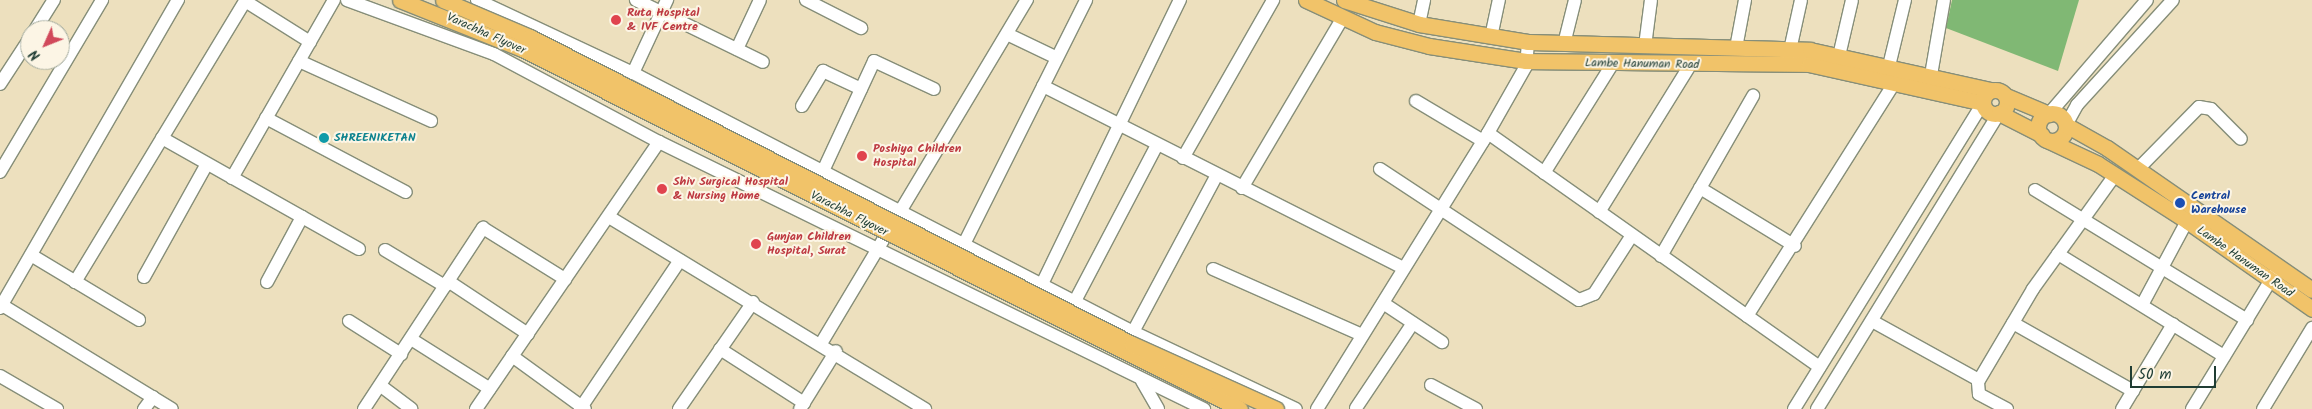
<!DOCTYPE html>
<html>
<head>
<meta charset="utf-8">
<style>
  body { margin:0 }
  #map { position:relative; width:2312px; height:409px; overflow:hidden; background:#ede0be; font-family:Kalam,sans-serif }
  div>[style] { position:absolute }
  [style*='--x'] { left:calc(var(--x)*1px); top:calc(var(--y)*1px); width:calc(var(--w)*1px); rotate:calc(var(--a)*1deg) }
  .forest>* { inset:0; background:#80b874 }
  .roads { filter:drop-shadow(1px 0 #868e79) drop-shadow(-1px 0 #868e79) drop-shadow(0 1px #868e79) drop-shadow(0 -1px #868e79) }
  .minor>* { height:12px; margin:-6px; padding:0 6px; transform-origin:6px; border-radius:6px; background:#fff }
  .major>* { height:15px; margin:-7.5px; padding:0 7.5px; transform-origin:7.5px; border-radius:7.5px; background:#f1c369 }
  .major>.ring { margin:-7.5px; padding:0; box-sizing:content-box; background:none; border:15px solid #f1c369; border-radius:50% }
  .bridges { filter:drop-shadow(1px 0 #868e79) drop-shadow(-1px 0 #868e79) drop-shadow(0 1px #868e79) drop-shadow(0 -1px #868e79) }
  .major-bridge>* { height:15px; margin:-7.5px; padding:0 7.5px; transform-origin:7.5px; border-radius:7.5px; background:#f1c369 }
  .dots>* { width:14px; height:14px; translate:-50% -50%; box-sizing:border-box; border:2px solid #fcf5e5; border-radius:50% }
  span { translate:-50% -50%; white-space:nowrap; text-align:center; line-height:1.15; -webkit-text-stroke:4px #fcf5e5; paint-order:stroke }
  .health-label { font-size:12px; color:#be3a42; font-weight:700 }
  .left { translate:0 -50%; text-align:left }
  .street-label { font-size:12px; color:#1f3d34 }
  .culture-label { font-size:12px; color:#0d838f; font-weight:700 }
  .transit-label { font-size:12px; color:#164399; font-weight:700 }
  .north { position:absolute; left:20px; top:20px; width:50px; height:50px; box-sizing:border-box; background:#fcf5e5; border:1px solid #a4ab9e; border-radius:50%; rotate:226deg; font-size:14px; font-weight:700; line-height:20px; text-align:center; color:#1f3d34 }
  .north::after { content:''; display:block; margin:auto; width:18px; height:22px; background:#d1495b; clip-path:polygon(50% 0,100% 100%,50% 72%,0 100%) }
  .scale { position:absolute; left:2130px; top:366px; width:86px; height:22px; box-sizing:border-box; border:2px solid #1f3d34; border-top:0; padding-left:6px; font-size:15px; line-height:18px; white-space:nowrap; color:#1f3d34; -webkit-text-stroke:4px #fcf5e5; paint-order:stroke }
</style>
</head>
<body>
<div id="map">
  <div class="forest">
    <div style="clip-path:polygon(1952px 0,2079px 0,2058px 71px,1946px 28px)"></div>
  </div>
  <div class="roads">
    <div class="minor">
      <div style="--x:347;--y:0;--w:157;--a:20.2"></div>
      <div style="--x:494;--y:54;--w:187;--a:28.1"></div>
      <div style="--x:659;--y:142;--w:607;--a:26.1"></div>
      <div style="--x:477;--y:0;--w:172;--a:25.1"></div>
      <div style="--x:633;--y:73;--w:563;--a:27.38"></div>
      <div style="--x:1133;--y:332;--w:180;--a:25.3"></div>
      <div style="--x:636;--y:0;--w:141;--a:26"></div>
      <div style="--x:806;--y:0;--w:62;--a:27"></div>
      <div style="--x:245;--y:1;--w:77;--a:32.2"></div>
      <div style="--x:1419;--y:24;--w:25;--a:-78"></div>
      <div style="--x:35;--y:30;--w:36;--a:-58"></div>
      <div style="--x:1007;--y:34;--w:55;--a:25.6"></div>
      <div style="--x:1491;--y:37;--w:38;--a:-78"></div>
      <div style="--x:1564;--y:44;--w:45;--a:-76"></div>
      <div style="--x:1645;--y:46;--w:46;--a:-82.6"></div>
      <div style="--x:1736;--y:48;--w:49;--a:-79.4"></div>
      <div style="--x:737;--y:49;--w:54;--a:-64.9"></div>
      <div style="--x:1790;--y:50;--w:51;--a:-77.6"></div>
      <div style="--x:1839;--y:56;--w:57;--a:-76.9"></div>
      <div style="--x:299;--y:61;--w:145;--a:24.4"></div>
      <div style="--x:1889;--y:66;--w:68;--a:-76.4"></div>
      <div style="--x:633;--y:73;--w:81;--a:-65"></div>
      <div style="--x:1931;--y:75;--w:76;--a:-80.2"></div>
      <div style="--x:0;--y:84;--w:55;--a:-56.9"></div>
      <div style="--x:1043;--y:86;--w:404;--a:26.8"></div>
      <div style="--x:1416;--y:101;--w:78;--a:30.8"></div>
      <div style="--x:802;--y:106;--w:41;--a:-59"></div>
      <div style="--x:823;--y:71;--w:42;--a:25.3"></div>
      <div style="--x:2049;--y:114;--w:150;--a:-49.3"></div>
      <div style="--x:266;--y:118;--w:158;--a:27.9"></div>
      <div style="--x:2066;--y:125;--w:23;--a:-61"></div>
      <div style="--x:2077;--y:105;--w:142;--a:-47.6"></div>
      <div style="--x:1488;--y:133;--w:406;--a:35.2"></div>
      <div style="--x:162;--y:138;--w:226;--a:29.4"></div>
      <div style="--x:1183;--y:158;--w:182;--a:-60.3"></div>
      <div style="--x:1380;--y:169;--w:238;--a:33.4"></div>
      <div style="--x:1579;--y:300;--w:16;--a:-22"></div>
      <div style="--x:1594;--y:294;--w:70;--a:-57.2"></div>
      <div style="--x:2138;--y:169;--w:87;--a:-45.5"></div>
      <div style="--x:2199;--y:107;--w:12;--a:9"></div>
      <div style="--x:2211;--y:109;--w:42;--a:45"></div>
      <div style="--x:823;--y:171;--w:121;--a:-65.1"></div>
      <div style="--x:874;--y:61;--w:66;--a:25"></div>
      <div style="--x:0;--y:172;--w:200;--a:-59.3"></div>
      <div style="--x:1544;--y:173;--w:130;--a:-57.9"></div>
      <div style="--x:232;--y:178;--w:205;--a:-60.2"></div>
      <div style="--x:1242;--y:188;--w:199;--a:-59.4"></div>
      <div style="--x:1700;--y:188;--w:111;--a:31.4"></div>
      <div style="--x:2035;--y:190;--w:249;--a:31.5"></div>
      <div style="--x:1599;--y:212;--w:173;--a:-58.2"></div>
      <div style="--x:609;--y:217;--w:370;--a:31.3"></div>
      <div style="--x:964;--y:244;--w:273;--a:-63.4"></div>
      <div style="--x:385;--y:250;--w:70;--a:31"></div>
      <div style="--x:2058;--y:254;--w:195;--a:31.6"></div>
      <div style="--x:31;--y:255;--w:126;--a:31"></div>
      <div style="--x:1661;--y:256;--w:185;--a:-60.1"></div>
      <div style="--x:1213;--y:269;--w:163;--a:23.9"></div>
      <div style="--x:144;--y:277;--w:129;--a:-60.9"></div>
      <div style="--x:448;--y:281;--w:96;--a:33.5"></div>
      <div style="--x:75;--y:282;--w:330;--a:-58.8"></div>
      <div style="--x:267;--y:282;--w:74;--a:-61.7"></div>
      <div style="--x:1042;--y:284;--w:316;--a:-64.1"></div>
      <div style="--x:1075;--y:301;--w:176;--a:-62.3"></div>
      <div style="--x:1383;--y:303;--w:71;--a:33.5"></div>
      <div style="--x:2;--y:305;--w:199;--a:31.5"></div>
      <div style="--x:2142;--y:305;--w:95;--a:-61.8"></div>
      <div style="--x:0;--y:308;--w:356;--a:-60"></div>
      <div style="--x:1747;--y:316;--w:284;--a:-57.7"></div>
      <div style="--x:349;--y:321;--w:62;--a:32.4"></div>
      <div style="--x:1872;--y:321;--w:122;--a:28.9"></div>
      <div style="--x:2013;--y:323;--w:138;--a:29.5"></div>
      <div style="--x:1133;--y:332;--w:178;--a:-61.9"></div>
      <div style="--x:411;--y:339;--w:93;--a:32.3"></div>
      <div style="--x:822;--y:342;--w:399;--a:-59.1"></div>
      <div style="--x:720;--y:349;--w:100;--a:32.7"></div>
      <div style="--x:512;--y:356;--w:90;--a:36"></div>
      <div style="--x:0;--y:376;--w:66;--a:30.1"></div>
      <div style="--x:1142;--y:381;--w:32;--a:60"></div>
      <div style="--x:1431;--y:385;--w:51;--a:28.1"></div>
      <div style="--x:381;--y:386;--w:38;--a:37"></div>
      <div style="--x:1356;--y:408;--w:102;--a:-56.2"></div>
      <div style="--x:144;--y:409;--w:15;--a:-53"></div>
      <div style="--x:364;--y:409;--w:217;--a:-56.7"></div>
      <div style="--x:483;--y:228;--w:97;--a:31.9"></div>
      <div style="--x:476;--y:409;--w:324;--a:-55.6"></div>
      <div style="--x:580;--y:409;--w:179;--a:-56.1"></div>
      <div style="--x:679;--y:409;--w:130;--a:-55.3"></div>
      <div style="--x:800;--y:409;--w:68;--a:-58.2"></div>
      <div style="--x:1317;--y:409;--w:325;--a:-58.2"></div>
      <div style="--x:1488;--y:133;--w:77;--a:-60.4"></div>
      <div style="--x:1526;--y:66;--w:24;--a:-85"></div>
      <div style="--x:1794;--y:409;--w:360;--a:-58.3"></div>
      <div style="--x:1817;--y:409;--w:347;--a:-58.4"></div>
      <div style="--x:2007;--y:409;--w:32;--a:-152"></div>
      <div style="--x:1979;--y:394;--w:12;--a:-95"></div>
      <div style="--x:1978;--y:382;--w:108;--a:-59.4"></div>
      <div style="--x:2033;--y:289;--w:140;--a:-54.3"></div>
      <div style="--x:2122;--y:409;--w:99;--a:-59"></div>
      <div style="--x:2192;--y:409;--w:159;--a:-58.6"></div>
      <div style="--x:2263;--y:409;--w:95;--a:-58.8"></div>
    </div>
    <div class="major">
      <div style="--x:1306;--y:0;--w:76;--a:24.9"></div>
      <div style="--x:1375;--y:32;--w:56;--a:14.5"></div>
      <div style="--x:1429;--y:46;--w:98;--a:8.8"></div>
      <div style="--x:1526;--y:61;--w:283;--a:0.6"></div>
      <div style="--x:1809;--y:64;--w:178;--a:12.6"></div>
      <div style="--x:1344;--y:0;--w:79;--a:17.7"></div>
      <div style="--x:1419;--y:24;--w:110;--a:9.4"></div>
      <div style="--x:1528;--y:42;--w:282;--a:1.6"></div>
      <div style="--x:1810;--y:50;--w:185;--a:12.5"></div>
      <div class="ring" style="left:1983px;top:90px;width:9px;height:9px"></div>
      <div style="--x:2006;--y:96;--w:47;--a:22.7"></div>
      <div style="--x:1999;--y:113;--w:48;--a:27.1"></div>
      <div class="ring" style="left:2038px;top:113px;width:13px;height:13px"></div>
      <div style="--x:2066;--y:125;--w:47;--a:29.3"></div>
      <div style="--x:2107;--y:148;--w:249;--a:34.7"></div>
      <div style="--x:2049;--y:141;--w:54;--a:25.1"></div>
      <div style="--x:2098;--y:164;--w:106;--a:32.6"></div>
      <div style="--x:2187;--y:221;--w:153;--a:35.1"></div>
    </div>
  </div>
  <div class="bridges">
    <div class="major-bridge">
      <div style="--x:400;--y:0;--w:131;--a:21.9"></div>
      <div style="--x:522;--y:49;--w:803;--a:26.63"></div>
      <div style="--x:443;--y:0;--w:95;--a:23"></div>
      <div style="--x:530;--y:37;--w:676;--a:27.02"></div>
      <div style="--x:1132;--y:344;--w:158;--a:24.3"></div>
    </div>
  </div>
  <div class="dots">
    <div style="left:616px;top:20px;background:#e0444e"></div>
    <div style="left:324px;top:138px;background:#0f9aa8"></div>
    <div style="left:862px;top:156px;background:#e0444e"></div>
    <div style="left:662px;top:189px;background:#e0444e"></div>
    <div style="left:2180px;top:203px;background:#1a4fb4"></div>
    <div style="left:756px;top:244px;background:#e0444e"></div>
  </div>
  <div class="health-label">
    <span class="left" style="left:627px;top:20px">Ruta Hospital<br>&amp; IVF Centre</span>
    <span class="left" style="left:873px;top:156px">Poshiya Children<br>Hospital</span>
    <span class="left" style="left:673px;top:189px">Shiv Surgical Hospital<br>&amp; Nursing Home</span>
    <span class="left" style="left:767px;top:244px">Gunjan Children<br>Hospital, Surat</span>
  </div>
  <div class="street-label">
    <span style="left:486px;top:34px;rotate:24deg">Varachha Flyover</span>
    <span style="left:1642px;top:64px;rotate:1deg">Lambe Hanuman Road</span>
    <span style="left:849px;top:214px;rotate:27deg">Varachha Flyover</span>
    <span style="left:2245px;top:262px;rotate:35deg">Lambe Hanuman Road</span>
  </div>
  <div class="culture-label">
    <span class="left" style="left:334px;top:138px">SHREENIKETAN</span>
  </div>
  <div class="transit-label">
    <span class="left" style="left:2191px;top:203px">Central<br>Warehouse</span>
  </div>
  <div class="north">N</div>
  <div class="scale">50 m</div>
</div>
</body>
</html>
